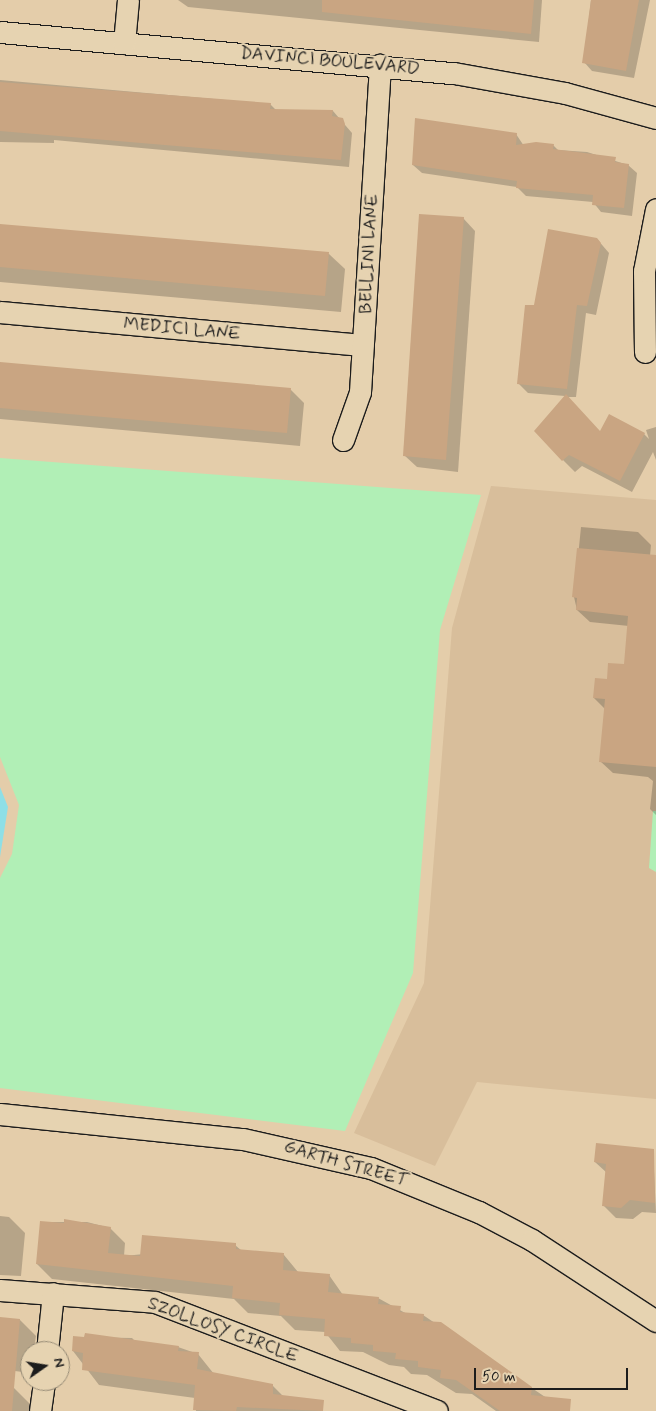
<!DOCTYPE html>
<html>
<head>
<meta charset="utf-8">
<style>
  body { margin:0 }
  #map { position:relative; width:656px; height:1411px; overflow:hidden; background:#e4cdaa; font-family:Mynerve,sans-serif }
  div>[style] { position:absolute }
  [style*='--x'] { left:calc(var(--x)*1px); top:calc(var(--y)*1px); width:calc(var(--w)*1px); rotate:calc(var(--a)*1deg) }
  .built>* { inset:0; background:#d8be9b }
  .green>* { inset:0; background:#b1efb6 }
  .water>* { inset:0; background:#8edfe6 }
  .shadow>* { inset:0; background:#0003 }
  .building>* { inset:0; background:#c9a582 }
  .roads { filter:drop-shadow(1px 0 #1c1c1c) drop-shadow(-1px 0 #1c1c1c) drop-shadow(0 1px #1c1c1c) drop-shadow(0 -1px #1c1c1c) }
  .minor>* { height:21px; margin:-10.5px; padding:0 10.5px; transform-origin:10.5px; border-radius:10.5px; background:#e6d3b1 }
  span { translate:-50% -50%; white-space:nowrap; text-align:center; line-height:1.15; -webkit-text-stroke:4px #e6d3b1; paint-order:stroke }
  .street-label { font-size:18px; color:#1c1c1c }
  .north { position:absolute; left:20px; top:1341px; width:50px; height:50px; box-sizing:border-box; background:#e6d3b1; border:1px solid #958a75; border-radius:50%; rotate:77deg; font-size:14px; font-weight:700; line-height:20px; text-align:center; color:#1c1c1c }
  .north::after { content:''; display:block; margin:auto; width:18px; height:22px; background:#1c1c1c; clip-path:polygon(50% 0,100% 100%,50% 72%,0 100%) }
  .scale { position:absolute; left:474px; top:1368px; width:154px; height:22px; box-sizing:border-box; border:2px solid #1c1c1c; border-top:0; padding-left:6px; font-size:15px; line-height:18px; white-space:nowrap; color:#1c1c1c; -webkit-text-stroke:4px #e6d3b1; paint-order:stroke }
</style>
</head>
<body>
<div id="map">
  <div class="built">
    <div style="clip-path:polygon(491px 486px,656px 500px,656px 1099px,477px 1082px,435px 1166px,354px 1133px,424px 983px,452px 628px)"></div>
  </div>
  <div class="green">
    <div style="clip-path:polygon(0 458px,481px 495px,440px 630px,413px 973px,345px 1131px,0 1088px,0 878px,12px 854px,19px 805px,0 757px)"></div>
    <div style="clip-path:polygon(653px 811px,656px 811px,656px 872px,649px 868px)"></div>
  </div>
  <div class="water">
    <div style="clip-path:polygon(0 787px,8px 807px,0 857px)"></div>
  </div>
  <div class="shadow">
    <div style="clip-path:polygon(178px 0,542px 0,539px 42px,188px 7px)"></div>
    <div style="clip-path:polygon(591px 0,650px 0,634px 78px,592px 71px,584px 62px)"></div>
    <div style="clip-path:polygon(0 80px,270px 104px,276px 110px,333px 111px,352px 133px,349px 167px,54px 140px,54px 143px,0 142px)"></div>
    <div style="clip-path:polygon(516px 134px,524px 146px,553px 145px,558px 150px,587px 152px,628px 165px,637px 173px,632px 216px,601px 212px,593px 202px,526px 196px,517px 187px,422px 173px,413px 165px)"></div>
    <div style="clip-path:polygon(463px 218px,475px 231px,458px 472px,417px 467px,404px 455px)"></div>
    <div style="clip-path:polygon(0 225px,329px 254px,345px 269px,341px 312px,0 282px)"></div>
    <div style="clip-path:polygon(597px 239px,609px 253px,596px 315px,586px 313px,576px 397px,566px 397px,601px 433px,644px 434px,649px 439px,646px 430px,656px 427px,656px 460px,653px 452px,632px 492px,582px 466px,575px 472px,563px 460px,565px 396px,528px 393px,519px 384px,535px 307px)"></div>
    <div style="clip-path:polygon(0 365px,290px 389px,304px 403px,300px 446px,0 419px)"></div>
    <div style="clip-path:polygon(581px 527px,638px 532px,651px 545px,650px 556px,656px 557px,656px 815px,650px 809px,653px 781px,648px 777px,613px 773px,600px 761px,605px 709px,594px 698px,625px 665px,629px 626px,590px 622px,577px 610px,574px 597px)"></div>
    <div style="clip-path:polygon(653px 1150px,656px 1213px,642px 1212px,633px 1219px,616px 1218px,603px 1205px,607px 1173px,595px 1162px)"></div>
    <div style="clip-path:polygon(0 1216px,9px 1217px,25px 1233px,21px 1276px,0 1275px)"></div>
    <div style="clip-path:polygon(41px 1222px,87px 1222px,110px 1228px,125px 1243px,124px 1256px,235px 1245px,242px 1251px,284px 1255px,298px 1272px,329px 1275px,343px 1295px,378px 1298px,407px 1314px,423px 1315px,566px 1411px,496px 1411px,472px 1394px,456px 1393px,427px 1375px,411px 1374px,404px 1367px,389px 1365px,363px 1352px,340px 1351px,325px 1332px,295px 1330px,281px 1316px,248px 1313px,234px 1299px,52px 1279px,37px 1264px)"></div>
    <div style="clip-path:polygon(0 1318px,20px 1320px,36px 1336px,30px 1373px,0 1369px)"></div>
    <div style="clip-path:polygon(75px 1337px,132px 1338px,137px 1343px,178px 1347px,198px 1354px,214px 1374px,273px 1386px,284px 1397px,323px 1411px,196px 1411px,195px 1398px,99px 1385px,73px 1351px)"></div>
    <div style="clip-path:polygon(0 1387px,14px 1388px,30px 1404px,30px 1411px,0 1411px)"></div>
  </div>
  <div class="building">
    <div style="clip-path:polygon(322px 0,534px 0,531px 34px,322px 12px)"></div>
    <div style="clip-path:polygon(591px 0,639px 0,626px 71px,582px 63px)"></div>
    <div style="clip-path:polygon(0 82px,271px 103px,270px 109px,333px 110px,332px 116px,343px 118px,345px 124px,341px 160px,0 131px)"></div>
    <div style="clip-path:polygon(415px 118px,517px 133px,516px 145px,536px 142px,554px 144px,553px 149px,616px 157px,615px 162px,629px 164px,624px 208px,592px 205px,593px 195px,516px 188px,517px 181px,412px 165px)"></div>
    <div style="clip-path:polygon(419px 214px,464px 217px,446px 460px,403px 456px)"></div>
    <div style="clip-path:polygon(0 224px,329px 252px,325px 296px,0 267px)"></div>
    <div style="clip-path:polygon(548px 229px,597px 238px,601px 243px,587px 306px,577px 305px,567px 389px,517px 384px,525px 305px,534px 305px)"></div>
    <div style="clip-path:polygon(0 362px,291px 388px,287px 433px,0 408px)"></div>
    <div style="clip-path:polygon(566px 394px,600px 431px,609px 414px,645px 433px,620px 481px,569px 455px,562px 461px,534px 431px)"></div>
    <div style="clip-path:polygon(577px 548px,656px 555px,656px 767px,599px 762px,605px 699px,593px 698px,595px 678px,607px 679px,608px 663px,624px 664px,628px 616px,576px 610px,577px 598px,572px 597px)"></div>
    <div style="clip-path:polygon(596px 1143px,654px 1149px,655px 1203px,630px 1200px,621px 1208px,602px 1206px,606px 1164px,594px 1162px)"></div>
    <div style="clip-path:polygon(64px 1219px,111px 1227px,108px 1253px,140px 1256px,142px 1235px,236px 1243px,236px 1249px,284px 1253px,283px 1270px,330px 1274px,328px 1292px,379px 1297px,378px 1304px,401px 1306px,400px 1312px,424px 1314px,423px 1321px,441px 1322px,532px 1387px,531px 1395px,571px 1399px,570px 1411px,500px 1411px,456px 1380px,440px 1378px,441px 1370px,418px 1367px,418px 1361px,395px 1359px,396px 1353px,373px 1351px,373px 1345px,351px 1343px,351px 1338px,324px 1336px,325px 1319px,279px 1315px,280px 1303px,232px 1298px,233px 1286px,36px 1264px,40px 1221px,64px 1223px)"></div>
    <div style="clip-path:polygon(0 1317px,20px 1319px,12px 1411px,0 1411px)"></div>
    <div style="clip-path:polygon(85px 1333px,179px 1346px,178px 1351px,199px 1352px,197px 1369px,273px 1384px,273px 1394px,324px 1400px,323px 1411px,237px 1407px,236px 1411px,193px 1410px,195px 1385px,82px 1370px,83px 1353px,72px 1351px,73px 1336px,84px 1337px)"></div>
  </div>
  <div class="roads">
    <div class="minor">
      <div style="--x:0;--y:32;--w:456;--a:5.2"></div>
      <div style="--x:454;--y:73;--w:113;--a:10.2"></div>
      <div style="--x:565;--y:93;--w:94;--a:15.4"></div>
      <div style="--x:124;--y:43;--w:43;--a:-84.7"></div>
      <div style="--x:0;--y:312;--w:364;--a:5.2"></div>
      <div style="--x:645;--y:352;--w:81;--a:-90.7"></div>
      <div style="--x:644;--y:271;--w:63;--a:-79"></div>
      <div style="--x:343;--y:440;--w:51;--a:-70.5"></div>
      <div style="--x:360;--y:392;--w:328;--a:-86.5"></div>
      <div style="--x:0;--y:1114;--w:244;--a:5.9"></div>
      <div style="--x:243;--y:1139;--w:131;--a:12.8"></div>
      <div style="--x:371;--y:1168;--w:117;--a:22.2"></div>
      <div style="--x:479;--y:1212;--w:60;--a:27.8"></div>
      <div style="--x:532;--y:1240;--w:148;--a:33.2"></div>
      <div style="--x:0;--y:1290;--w:155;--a:4.4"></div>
      <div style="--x:155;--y:1302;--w:302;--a:21.1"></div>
      <div style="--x:47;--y:1351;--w:58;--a:-84.1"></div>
      <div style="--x:40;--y:1411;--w:30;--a:-82"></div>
    </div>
  </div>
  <div class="street-label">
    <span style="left:330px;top:61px;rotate:5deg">DAVINCI BOULEVARD</span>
    <span style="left:369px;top:254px;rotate:-87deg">BELLINI LANE</span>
    <span style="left:182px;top:329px;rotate:5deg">MEDICI LANE</span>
    <span style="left:346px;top:1164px;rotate:16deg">GARTH STREET</span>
    <span style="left:223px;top:1330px;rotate:20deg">SZOLLOSY CIRCLE</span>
  </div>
  <div class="north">N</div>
  <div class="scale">50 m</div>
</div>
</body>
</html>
